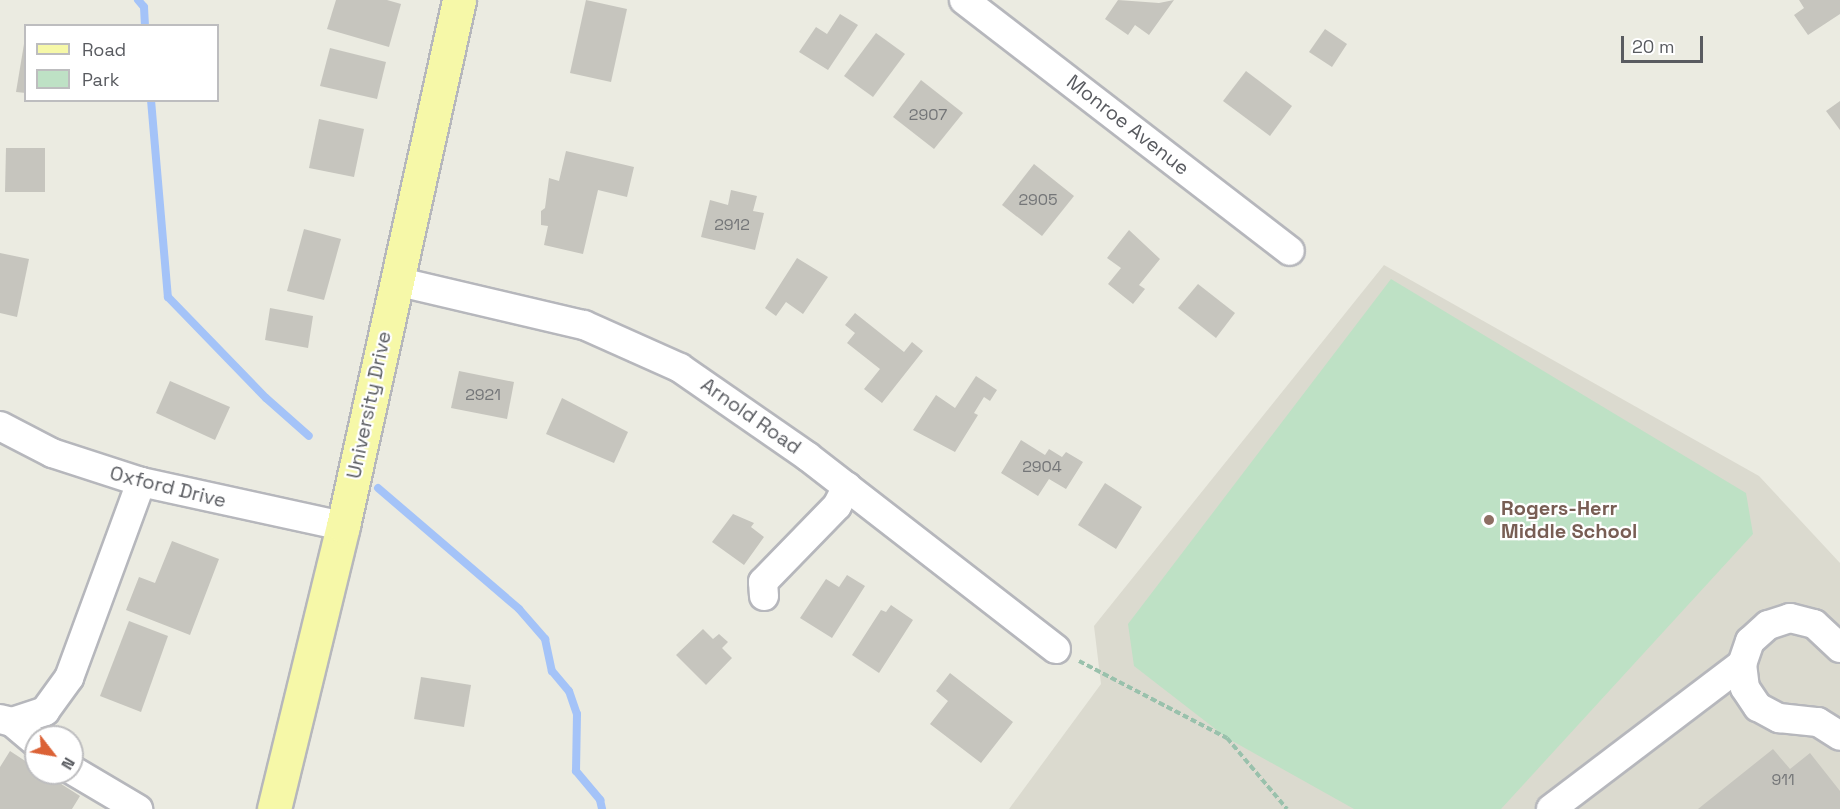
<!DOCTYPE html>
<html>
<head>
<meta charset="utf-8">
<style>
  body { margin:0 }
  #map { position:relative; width:1840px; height:809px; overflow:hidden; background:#ebebe1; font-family:"Space Grotesk",sans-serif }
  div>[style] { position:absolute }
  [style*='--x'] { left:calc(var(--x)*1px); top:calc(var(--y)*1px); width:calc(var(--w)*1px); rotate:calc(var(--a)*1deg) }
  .education>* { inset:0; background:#dbdacf }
  .green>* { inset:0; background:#bee1c5 }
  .stream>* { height:8px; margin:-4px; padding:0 4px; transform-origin:4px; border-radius:4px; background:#a4c3f8 }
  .building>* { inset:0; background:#c6c5be }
  .path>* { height:4px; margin-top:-2px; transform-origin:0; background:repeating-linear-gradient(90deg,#99c1ac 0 6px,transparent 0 9px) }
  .roads { filter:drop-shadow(2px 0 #b6b7bc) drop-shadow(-2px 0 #b6b7bc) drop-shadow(0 2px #b6b7bc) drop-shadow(0 -2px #b6b7bc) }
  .minor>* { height:28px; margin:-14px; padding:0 14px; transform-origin:14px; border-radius:14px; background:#fff }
  .major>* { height:33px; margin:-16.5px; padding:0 16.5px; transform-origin:16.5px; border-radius:16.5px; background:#f6f8a8 }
  .dots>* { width:16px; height:16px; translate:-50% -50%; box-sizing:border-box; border:3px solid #fff; border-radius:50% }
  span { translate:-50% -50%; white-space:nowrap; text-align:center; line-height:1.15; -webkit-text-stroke:4.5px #fff; paint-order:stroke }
  .number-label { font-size:16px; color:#747678 }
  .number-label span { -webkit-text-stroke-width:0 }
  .street-label { font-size:20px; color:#595b60 }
  .education-label { font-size:20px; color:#785e54; font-weight:700 }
  .left { translate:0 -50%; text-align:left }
  .legend { position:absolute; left:24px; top:24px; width:195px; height:78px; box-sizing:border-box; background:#fff; border:2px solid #bdbdbf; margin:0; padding:8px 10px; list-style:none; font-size:18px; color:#595b60 }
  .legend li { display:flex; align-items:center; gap:12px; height:30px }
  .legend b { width:30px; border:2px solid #bdbdbf }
  .north { position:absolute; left:24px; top:725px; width:60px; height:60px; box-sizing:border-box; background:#fff; border:2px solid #bdbdbf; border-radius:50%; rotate:121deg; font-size:16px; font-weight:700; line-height:24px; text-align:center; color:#595b60 }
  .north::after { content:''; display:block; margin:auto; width:21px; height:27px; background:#db6236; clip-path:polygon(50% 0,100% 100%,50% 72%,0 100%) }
  .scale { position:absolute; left:1621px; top:36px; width:82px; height:27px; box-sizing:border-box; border:3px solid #595b60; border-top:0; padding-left:8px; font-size:18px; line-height:21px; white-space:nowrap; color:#595b60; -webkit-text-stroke:4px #fff; paint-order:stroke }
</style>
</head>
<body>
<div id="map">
  <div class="education">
    <div style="clip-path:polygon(1384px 265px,1759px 476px,1840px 563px,1840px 809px,1009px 809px,1101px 684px,1094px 626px)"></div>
  </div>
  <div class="green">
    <div style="clip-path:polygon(1391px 279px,1746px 493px,1753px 534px,1501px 809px,1354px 809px,1227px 738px,1134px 666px,1128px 624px)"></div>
  </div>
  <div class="stream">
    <div style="--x:138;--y:0;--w:9;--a:49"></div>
    <div style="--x:144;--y:7;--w:19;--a:87"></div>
    <div style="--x:151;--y:100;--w:198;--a:85.1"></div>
    <div style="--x:168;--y:297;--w:141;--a:45.9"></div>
    <div style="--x:266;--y:398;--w:57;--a:41.5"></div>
    <div style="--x:378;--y:488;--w:186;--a:40.6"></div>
    <div style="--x:519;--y:609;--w:40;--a:49"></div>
    <div style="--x:545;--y:639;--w:33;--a:78"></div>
    <div style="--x:552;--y:671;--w:26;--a:50"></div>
    <div style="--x:569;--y:691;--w:24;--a:71"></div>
    <div style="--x:577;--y:714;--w:57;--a:91"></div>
    <div style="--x:576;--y:771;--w:38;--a:50"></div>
    <div style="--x:600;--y:800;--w:9;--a:77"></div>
  </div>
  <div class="building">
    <div style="clip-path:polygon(336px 0,387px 0,401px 4px,389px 47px,327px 29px)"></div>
    <div style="clip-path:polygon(586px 0,627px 9px,611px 82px,570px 73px)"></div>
    <div style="clip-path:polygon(1118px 0,1159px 3px,1174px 0,1149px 35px,1135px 25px,1128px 35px,1105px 19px)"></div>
    <div style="clip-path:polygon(1799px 0,1840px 0,1840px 14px,1808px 35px,1794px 15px,1804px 8px)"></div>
    <div style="clip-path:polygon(840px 14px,858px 25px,828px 70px,799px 52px,816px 27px,827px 34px)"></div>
    <div style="clip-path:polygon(1325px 29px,1347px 44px,1332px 67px,1309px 52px)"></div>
    <div style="clip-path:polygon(876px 33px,905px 54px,873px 97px,844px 76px)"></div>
    <div style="clip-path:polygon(24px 44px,26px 44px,26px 93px,16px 92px)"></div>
    <div style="clip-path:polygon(330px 48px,386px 62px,377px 99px,320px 86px)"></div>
    <div style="clip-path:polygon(1246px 71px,1292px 106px,1270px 136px,1223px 101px)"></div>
    <div style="clip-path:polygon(921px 80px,963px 113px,934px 149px,893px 117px)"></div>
    <div style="clip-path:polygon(1840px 101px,1840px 130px,1826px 111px)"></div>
    <div style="clip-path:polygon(319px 119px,364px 129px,354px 177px,309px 168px)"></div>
    <div style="clip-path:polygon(6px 148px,45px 148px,45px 192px,5px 192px)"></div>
    <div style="clip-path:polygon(566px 151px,634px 167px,627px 197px,598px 190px,583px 254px,544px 245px,548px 226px,541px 225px,541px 211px,545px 208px,549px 178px,559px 181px)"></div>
    <div style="clip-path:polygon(1034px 164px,1074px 196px,1042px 236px,1002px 205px)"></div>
    <div style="clip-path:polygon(731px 190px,757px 196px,753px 211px,764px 213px,755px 250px,701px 237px,710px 200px,728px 205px)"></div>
    <div style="clip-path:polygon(304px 229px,341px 239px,324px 300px,287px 291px)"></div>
    <div style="clip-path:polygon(1129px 230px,1160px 259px,1139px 285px,1145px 289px,1133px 304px,1108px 284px,1121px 268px,1107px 258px)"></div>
    <div style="clip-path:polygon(0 253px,29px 259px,17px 317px,0 313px)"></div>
    <div style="clip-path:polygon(797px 258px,828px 277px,803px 314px,786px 302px,776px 316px,765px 308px)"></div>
    <div style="clip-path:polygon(1198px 284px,1235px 313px,1216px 338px,1178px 308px)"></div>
    <div style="clip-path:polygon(270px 308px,313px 316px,308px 348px,265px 340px)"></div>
    <div style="clip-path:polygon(855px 313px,904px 352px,912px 342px,923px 351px,882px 403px,864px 389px,880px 369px,847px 343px,855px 333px,845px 325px)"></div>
    <div style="clip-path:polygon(459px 371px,514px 382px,507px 419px,451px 408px)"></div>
    <div style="clip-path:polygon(976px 376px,997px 390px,990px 401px,984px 397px,974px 413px,978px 415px,955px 452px,913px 430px,936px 395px,955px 408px)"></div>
    <div style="clip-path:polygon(170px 381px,230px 407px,215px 440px,156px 413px)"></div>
    <div style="clip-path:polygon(562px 398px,628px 432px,614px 463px,546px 434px)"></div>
    <div style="clip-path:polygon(1021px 440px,1045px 455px,1049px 449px,1062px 457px,1066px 452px,1083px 462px,1066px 489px,1049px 479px,1038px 496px,1001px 473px)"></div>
    <div style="clip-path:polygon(1105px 483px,1142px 507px,1116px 549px,1078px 525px)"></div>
    <div style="clip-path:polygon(733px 514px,754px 523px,751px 527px,764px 537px,744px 565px,712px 542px)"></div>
    <div style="clip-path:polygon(172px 541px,219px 559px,190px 635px,126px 610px,139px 577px,155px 583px)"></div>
    <div style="clip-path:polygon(847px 575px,865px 586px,832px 638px,800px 618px,826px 579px,839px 587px)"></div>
    <div style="clip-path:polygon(891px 605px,913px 620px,879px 673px,852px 655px,881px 610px,886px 612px)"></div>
    <div style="clip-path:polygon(129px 621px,168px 636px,141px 712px,100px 696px)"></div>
    <div style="clip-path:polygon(703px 629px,713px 639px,719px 634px,728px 642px,722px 648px,732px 658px,706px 685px,676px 655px)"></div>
    <div style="clip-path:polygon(950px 673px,1013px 722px,981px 763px,930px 724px,948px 701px,936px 691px)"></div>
    <div style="clip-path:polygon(421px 677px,471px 685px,464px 727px,414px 719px)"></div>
    <div style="clip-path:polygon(1773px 749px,1790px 769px,1810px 753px,1840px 791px,1840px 809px,1698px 809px)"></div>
    <div style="clip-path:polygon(10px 751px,36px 768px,36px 773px,44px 773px,80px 796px,72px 809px,0 809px,0 767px)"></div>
  </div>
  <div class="path">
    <div style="--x:1079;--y:661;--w:167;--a:27.5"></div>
    <div style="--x:1227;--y:738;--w:93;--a:49.8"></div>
  </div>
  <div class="roads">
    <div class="minor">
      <div style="--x:964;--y:0;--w:411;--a:37.6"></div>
      <div style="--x:396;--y:281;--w:193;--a:13.2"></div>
      <div style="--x:584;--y:325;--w:105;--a:24.1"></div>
      <div style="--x:680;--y:368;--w:155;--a:34.7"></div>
      <div style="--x:807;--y:456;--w:315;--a:37.8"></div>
      <div style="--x:0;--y:426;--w:59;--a:27.4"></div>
      <div style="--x:52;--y:453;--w:94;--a:18"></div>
      <div style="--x:141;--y:482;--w:207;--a:12.3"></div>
      <div style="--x:764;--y:596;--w:14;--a:-94"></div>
      <div style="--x:763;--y:582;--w:106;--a:-45.8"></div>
      <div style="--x:837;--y:506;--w:22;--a:-63"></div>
      <div style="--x:1840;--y:648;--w:35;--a:-137"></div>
      <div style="--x:1814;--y:624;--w:25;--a:-166"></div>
      <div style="--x:1790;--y:618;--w:23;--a:162"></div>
      <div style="--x:1768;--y:625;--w:24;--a:138"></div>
      <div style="--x:1750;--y:641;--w:24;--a:109"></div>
      <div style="--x:1742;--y:664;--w:24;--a:83"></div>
      <div style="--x:1745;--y:688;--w:23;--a:56"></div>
      <div style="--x:1758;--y:707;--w:24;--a:28"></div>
      <div style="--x:1779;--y:718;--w:39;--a:6"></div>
      <div style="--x:1818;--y:722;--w:26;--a:32"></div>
      <div style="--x:0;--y:719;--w:12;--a:14"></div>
      <div style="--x:12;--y:722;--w:35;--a:-18"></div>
      <div style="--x:45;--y:711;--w:41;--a:-54"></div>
      <div style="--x:69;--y:678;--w:209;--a:-69.8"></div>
      <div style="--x:12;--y:722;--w:31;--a:40"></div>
      <div style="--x:72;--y:770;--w:77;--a:30.6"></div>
      <div style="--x:1551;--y:809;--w:240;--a:-37.2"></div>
    </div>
    <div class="major">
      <div style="--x:274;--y:809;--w:291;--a:-76.3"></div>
      <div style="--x:343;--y:526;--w:539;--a:-77.56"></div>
    </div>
  </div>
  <div class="dots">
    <div style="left:1489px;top:520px;background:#8d6e63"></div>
  </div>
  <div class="number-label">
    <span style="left:928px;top:115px">2907</span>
    <span style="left:1038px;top:200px">2905</span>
    <span style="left:732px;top:225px">2912</span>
    <span style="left:483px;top:395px">2921</span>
    <span style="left:1042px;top:467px">2904</span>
    <span style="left:1783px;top:780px">911</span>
  </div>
  <div class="street-label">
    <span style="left:1128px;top:125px;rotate:38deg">Monroe Avenue</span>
    <span style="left:369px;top:405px;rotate:-78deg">University Drive</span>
    <span style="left:751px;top:416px;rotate:35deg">Arnold Road</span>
    <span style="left:168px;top:487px;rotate:14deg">Oxford Drive</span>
  </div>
  <div class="education-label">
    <span class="left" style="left:1501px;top:520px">Rogers-Herr<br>Middle School</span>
  </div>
  <ul class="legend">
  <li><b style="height:8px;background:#f6f8a8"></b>Road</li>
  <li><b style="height:16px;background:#bee1c5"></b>Park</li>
  </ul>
  <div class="north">N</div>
  <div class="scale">20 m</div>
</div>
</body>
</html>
